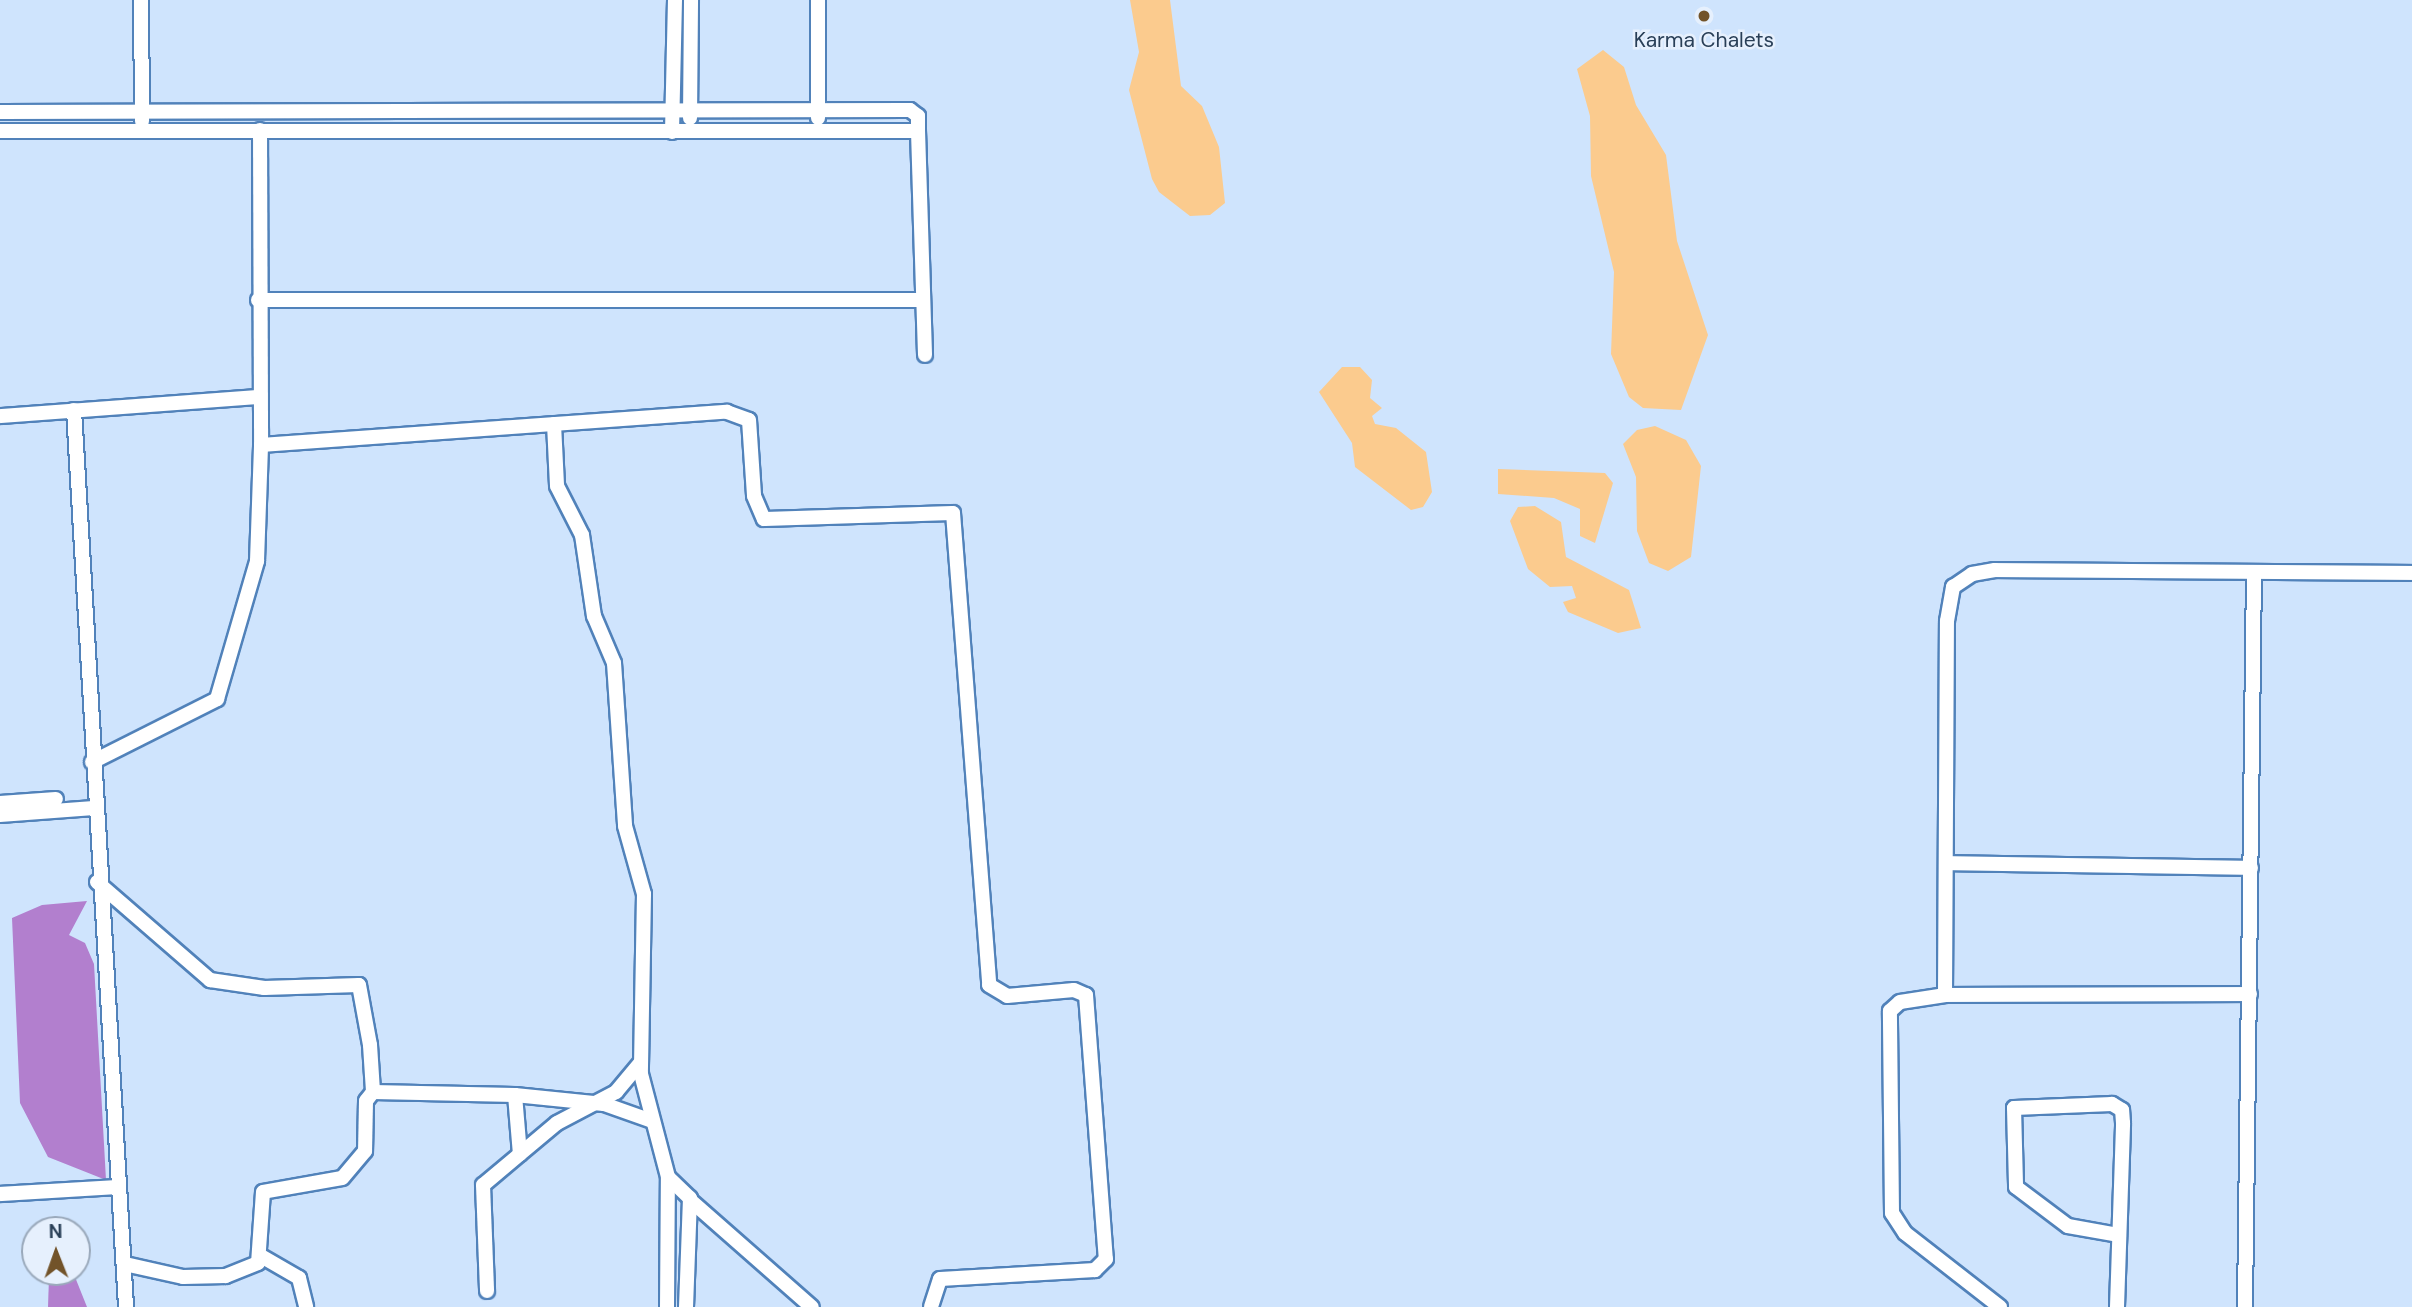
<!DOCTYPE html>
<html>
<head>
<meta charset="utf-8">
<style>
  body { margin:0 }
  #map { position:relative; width:2412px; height:1307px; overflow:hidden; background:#cfe4fd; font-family:"DM Sans",sans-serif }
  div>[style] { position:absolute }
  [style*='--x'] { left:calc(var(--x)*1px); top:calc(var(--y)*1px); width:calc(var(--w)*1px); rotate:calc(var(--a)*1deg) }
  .green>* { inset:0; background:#fbcb8e }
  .water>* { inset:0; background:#b27fce }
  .roads { filter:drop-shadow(2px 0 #5182ba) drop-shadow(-2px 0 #5182ba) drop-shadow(0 2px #5182ba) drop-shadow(0 -2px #5182ba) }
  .minor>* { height:14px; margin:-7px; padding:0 7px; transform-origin:7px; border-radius:7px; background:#fff }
  .dots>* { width:19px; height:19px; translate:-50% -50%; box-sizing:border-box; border:4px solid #e6f0fd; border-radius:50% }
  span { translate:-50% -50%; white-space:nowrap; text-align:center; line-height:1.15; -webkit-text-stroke:5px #e6f0fd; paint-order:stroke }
  .poi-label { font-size:21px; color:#293f57 }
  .north { position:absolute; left:21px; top:1216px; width:70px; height:70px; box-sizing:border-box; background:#e6f0fd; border:2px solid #9aa9bb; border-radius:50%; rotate:359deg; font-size:19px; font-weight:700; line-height:28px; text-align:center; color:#293f57 }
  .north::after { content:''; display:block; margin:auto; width:24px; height:32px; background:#725329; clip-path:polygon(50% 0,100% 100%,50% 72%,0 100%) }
</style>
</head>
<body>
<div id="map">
  <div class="green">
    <div style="clip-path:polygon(1130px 0,1170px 0,1181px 86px,1202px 106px,1219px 147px,1225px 203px,1210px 215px,1190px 216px,1159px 192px,1152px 179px,1129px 90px,1139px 52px)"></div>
    <div style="clip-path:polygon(1603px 50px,1624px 67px,1636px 105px,1666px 155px,1677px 241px,1708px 335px,1681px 410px,1643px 408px,1629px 397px,1611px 354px,1614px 272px,1591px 176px,1590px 116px,1577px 69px)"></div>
    <div style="clip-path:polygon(1342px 367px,1360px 367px,1372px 380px,1370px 398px,1382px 408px,1372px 416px,1375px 424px,1396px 428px,1426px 452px,1432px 492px,1423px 507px,1411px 510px,1355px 467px,1352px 443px,1319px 392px)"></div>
    <div style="clip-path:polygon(1655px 426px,1686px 440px,1701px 466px,1691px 557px,1668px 571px,1649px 563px,1637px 531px,1636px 477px,1623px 444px,1637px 430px)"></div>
    <div style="clip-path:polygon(1498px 469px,1605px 473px,1613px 483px,1595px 543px,1580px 536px,1580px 509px,1554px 498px,1498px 494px)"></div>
    <div style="clip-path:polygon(1535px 506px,1561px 522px,1566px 557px,1629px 590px,1641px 628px,1618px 633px,1568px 612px,1563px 602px,1576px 598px,1572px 586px,1550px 587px,1528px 569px,1510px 521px,1518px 507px)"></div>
  </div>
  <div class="water">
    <div style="clip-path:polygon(87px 901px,69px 935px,85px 943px,94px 964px,106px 1180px,48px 1157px,20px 1103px,12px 918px,42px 905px)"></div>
    <div style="clip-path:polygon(58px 1272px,73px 1272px,87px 1307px,48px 1307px,49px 1277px)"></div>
  </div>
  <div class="roads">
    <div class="minor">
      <div style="--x:141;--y:0;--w:121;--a:89.5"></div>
      <div style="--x:0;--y:112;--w:910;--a:-0.13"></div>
      <div style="--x:910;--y:110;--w:10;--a:37"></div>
      <div style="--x:918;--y:116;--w:15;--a:90"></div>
      <div style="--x:918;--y:131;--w:918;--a:180"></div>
      <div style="--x:690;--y:118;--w:118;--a:-89.5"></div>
      <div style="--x:818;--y:118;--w:118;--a:-90"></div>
      <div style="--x:260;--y:130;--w:315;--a:89.8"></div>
      <div style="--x:261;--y:445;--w:467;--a:-4.1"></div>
      <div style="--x:727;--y:412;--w:23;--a:20"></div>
      <div style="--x:749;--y:420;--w:76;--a:86.2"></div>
      <div style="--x:754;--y:496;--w:25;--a:67"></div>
      <div style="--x:764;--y:519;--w:189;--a:-1.8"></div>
      <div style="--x:953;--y:513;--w:473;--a:85.6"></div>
      <div style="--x:989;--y:985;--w:21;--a:31"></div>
      <div style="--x:1007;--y:996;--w:67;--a:-5.1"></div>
      <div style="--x:1074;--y:990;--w:13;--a:23"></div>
      <div style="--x:1086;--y:995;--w:265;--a:85.7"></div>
      <div style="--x:1106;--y:1259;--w:16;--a:135"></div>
      <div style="--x:1095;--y:1270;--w:155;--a:176.7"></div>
      <div style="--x:940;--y:1279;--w:29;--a:108"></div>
      <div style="--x:918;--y:131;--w:224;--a:88.2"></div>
      <div style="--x:672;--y:132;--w:132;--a:-88.7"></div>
      <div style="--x:258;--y:300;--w:665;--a:0"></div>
      <div style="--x:74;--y:410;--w:899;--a:86.68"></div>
      <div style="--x:0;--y:416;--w:258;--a:-4.2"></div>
      <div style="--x:554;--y:424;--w:62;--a:87.2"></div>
      <div style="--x:557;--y:486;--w:55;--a:63"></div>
      <div style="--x:582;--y:535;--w:82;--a:81.6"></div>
      <div style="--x:594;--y:616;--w:51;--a:66.9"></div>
      <div style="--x:614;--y:663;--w:163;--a:86.1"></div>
      <div style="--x:625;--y:826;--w:71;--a:74.4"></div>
      <div style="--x:644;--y:894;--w:180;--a:91"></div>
      <div style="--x:641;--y:1074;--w:106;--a:75.3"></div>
      <div style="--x:668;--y:1177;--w:30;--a:44"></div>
      <div style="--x:690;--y:1198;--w:109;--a:92.1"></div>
      <div style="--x:92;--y:762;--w:140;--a:-26.7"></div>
      <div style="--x:217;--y:699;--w:144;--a:-73.8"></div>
      <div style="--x:257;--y:561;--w:116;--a:-88"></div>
      <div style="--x:0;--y:803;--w:56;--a:-4.1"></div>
      <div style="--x:0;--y:815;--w:94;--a:-4.3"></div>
      <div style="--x:1946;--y:863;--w:305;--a:0.9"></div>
      <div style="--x:97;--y:882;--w:150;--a:40.9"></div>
      <div style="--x:210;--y:980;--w:55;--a:8.4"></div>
      <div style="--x:264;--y:988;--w:95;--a:-1.8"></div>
      <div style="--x:359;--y:985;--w:61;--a:79.6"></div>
      <div style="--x:370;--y:1045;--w:47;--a:86.3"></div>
      <div style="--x:373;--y:1092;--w:11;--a:128"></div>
      <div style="--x:366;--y:1101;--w:50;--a:91.1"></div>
      <div style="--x:365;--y:1151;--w:35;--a:130"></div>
      <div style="--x:342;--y:1178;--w:80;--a:170"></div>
      <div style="--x:263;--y:1192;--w:71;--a:94"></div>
      <div style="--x:258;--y:1263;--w:35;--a:158"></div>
      <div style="--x:226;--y:1276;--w:43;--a:178.7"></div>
      <div style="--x:183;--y:1277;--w:59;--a:-167.4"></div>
      <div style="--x:1945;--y:995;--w:305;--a:-0.2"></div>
      <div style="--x:373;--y:1092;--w:142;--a:1.2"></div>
      <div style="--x:515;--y:1095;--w:59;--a:85.2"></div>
      <div style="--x:520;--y:1154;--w:48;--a:140"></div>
      <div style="--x:483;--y:1185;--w:106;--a:87.8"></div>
      <div style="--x:515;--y:1095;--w:89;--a:5.8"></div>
      <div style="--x:604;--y:1104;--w:51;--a:19.5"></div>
      <div style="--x:520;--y:1154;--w:48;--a:-40"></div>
      <div style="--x:557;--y:1123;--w:67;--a:-27.7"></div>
      <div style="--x:616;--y:1092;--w:39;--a:-50"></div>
      <div style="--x:0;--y:1194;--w:119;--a:-3.4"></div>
      <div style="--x:690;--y:1200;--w:162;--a:41.3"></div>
      <div style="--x:261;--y:1256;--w:44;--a:30.1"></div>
      <div style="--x:299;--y:1278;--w:30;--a:76"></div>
      <div style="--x:667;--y:1307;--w:130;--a:-89.6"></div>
      <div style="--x:2000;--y:1307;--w:120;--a:-142.1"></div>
      <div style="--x:1905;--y:1233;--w:24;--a:-123"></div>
      <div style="--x:1892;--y:1213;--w:202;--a:-90.6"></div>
      <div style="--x:1890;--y:1011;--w:13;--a:-42"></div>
      <div style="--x:1900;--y:1002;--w:46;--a:-8.8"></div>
      <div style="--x:1945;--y:995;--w:374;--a:-89.7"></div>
      <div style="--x:1947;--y:621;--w:35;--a:-80"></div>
      <div style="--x:1953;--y:587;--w:23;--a:-34"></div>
      <div style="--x:1972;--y:574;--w:23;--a:-10"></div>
      <div style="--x:1995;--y:570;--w:417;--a:0.4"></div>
      <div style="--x:2117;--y:1307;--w:184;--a:-88.1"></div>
      <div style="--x:2123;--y:1123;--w:13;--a:-94"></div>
      <div style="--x:2122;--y:1110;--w:12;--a:-149"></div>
      <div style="--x:2112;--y:1104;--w:98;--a:177.7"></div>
      <div style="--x:2014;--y:1108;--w:79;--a:88.5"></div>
      <div style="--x:2016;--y:1187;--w:65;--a:36.9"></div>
      <div style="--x:2068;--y:1226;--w:52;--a:10"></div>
      <div style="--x:2245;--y:1307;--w:734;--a:-89.3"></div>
    </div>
  </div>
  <div class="dots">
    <div style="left:1704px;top:16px;background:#725329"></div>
  </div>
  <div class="poi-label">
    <span style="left:1704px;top:40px">Karma Chalets</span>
  </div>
  <div class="north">N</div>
</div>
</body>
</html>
